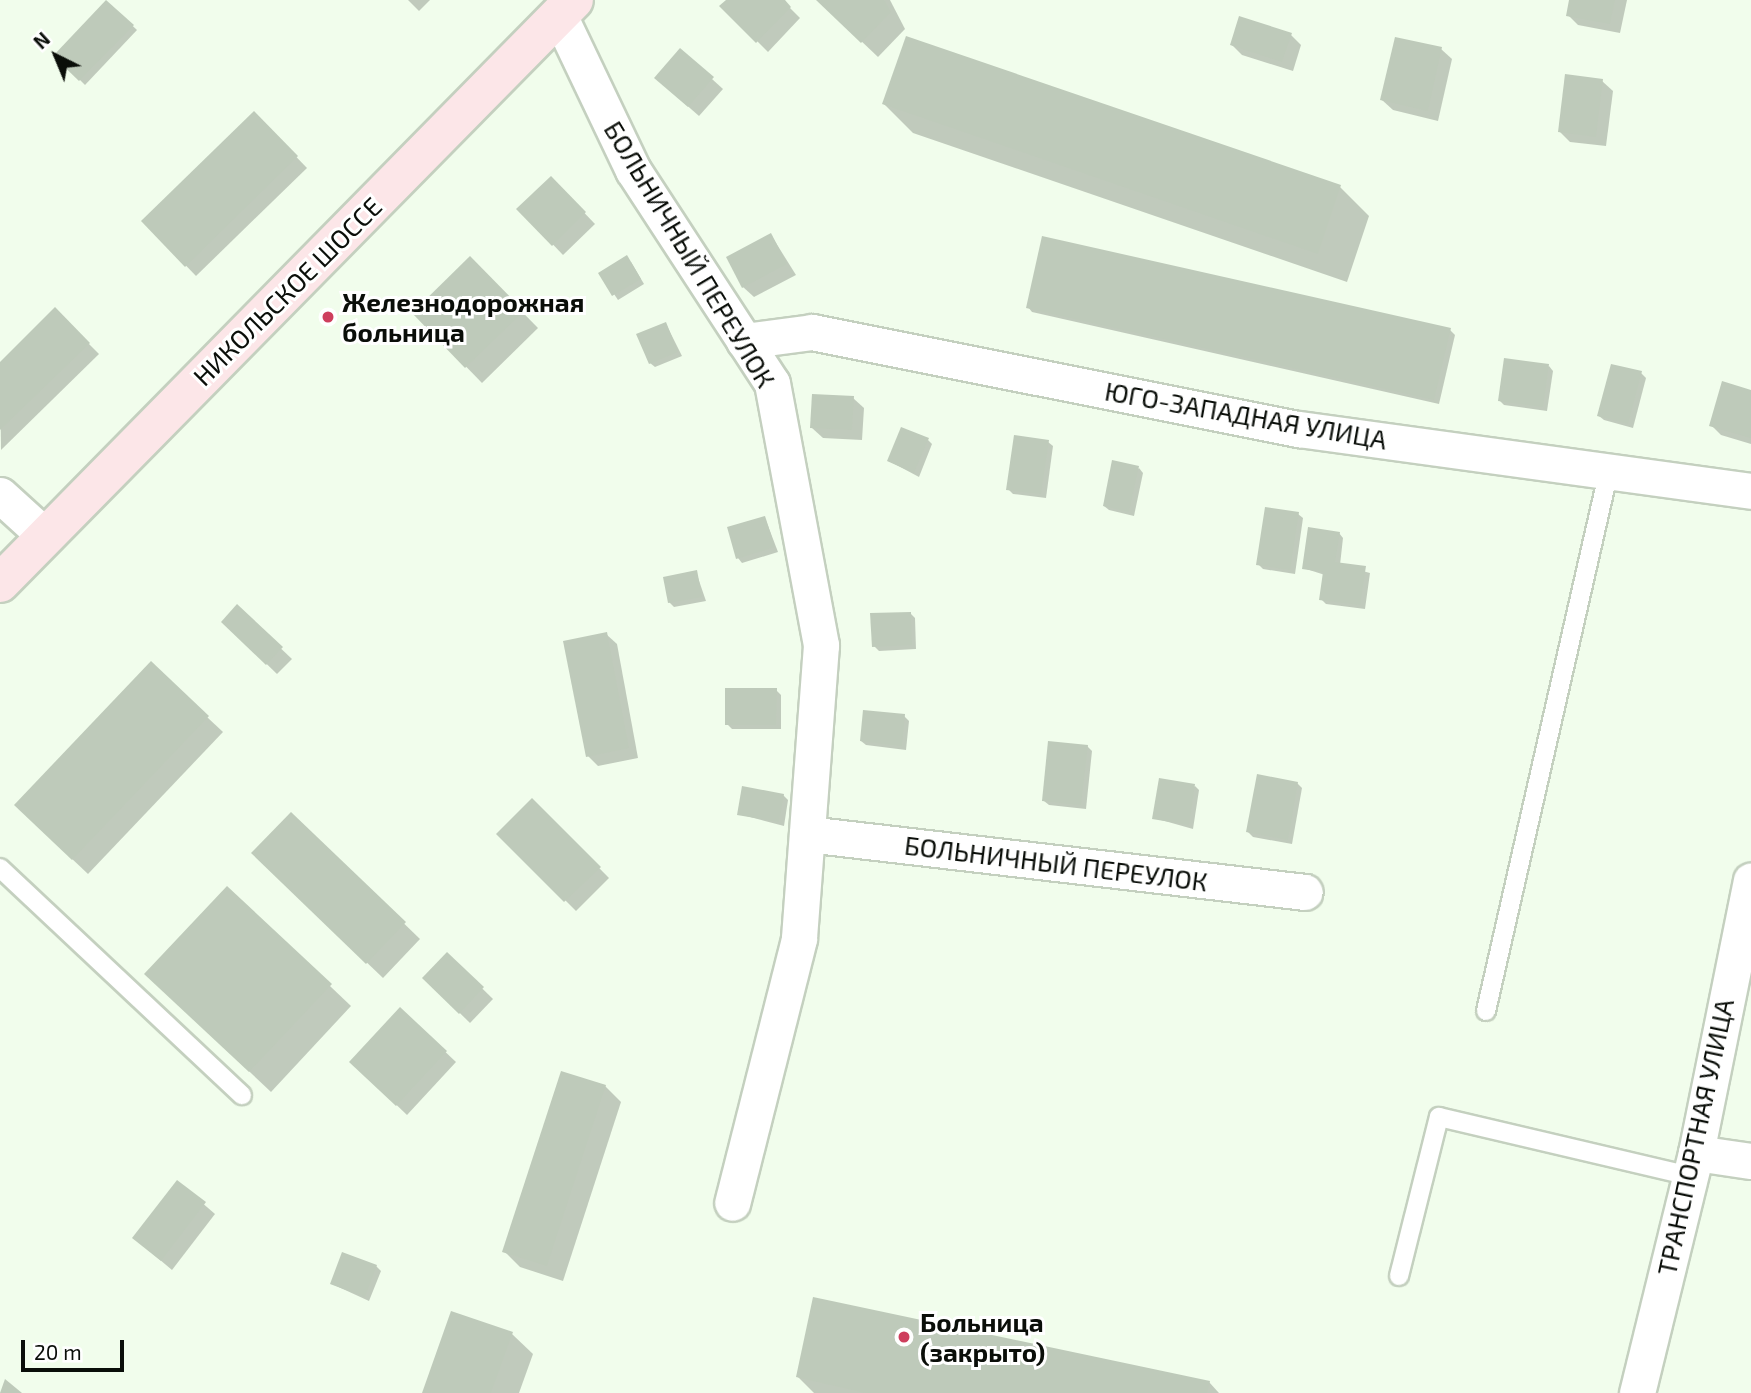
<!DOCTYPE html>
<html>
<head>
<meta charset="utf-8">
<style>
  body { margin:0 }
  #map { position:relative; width:1751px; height:1393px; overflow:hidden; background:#f1fdec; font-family:"Exo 2",sans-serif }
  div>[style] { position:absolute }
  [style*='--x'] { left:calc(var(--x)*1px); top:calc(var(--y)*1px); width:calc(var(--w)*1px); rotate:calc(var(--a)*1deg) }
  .shadow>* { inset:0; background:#0003 }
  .building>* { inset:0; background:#becaba }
  .roads { filter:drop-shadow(2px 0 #c4d0bf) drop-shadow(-2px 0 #c4d0bf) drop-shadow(0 2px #c4d0bf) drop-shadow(0 -2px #c4d0bf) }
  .lane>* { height:18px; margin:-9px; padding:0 9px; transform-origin:9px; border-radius:9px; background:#fff }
  .street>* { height:35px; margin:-17.5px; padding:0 17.5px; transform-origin:17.5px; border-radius:17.5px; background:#fff }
  .secondary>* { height:38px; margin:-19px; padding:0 19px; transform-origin:19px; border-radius:19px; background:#fce6e8 }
  .dots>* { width:19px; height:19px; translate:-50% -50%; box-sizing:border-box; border:4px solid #fff; border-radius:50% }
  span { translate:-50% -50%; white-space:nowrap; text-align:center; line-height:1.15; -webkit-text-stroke:6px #fff; paint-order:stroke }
  .street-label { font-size:26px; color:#0a0e09 }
  .poi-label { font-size:26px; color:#0a0e09; font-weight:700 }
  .left { translate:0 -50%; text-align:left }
  .north { position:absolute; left:21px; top:21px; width:70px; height:70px; -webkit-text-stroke:5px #fff; paint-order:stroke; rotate:317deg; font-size:19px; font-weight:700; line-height:28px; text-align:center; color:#0a0e09 }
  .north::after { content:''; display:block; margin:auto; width:24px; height:32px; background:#0a0e09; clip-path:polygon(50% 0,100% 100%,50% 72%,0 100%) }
  .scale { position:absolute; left:21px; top:1340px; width:103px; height:32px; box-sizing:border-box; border:4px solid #0a0e09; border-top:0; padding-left:9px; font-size:21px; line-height:24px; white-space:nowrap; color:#0a0e09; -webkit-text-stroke:5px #fff; paint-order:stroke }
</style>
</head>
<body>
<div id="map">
  <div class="shadow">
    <div style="clip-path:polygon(408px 0,430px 0,419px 11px)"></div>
    <div style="clip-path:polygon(728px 0,782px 0,800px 18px,768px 52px,722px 6px)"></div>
    <div style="clip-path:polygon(818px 0,890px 0,905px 29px,878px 57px)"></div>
    <div style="clip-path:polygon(1571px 0,1627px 0,1620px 33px,1578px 25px,1568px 15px)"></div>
    <div style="clip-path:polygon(107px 2px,137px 30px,85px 85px,56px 56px)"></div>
    <div style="clip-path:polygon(1291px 35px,1301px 45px,1293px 71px,1242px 55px,1232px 45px)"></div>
    <div style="clip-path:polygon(1441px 49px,1452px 59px,1438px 121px,1393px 110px,1382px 100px)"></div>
    <div style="clip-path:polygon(712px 79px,723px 89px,699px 116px,667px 88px)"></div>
    <div style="clip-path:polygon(1602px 81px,1613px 91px,1606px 146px,1570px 142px,1559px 131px)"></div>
    <div style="clip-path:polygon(884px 104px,1340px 187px,1369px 216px,1347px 282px,913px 133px)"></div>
    <div style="clip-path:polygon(254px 113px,307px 168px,196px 276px,143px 221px)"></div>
    <div style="clip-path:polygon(551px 178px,595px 224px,563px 255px,519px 209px)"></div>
    <div style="clip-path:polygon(771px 235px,796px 275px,754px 297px,743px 287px)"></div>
    <div style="clip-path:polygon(470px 259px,538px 328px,482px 383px,414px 313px)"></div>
    <div style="clip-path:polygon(631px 262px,644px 284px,618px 300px,600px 273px)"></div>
    <div style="clip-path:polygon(1028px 307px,1450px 330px,1455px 335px,1439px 404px,1032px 312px)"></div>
    <div style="clip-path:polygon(55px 310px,99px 354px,1px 450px,0 364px)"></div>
    <div style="clip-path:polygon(666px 324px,682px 356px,655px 367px,650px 363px)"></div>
    <div style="clip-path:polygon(1549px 366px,1553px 371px,1547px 411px,1504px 405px,1499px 400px)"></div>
    <div style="clip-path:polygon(1641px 373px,1646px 378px,1633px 428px,1604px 420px,1599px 416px)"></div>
    <div style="clip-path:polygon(1751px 391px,1751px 444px,1721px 435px,1711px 425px)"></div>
    <div style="clip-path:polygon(853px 398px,864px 408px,862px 440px,823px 438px,812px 428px)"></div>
    <div style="clip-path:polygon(928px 440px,932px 444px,919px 477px,889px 461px)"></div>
    <div style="clip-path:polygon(1048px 442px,1053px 446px,1046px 498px,1013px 494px,1008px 489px)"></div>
    <div style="clip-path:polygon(1139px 468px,1143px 473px,1134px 516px,1109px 510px,1104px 506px)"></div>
    <div style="clip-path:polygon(1298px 514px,1303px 518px,1295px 574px,1263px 569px,1258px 564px)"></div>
    <div style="clip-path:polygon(765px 518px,778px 552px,742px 563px,738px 558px)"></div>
    <div style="clip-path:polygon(1339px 533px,1343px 538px,1340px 565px,1370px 573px,1365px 609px,1326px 604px,1321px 599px,1325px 575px,1303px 568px)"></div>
    <div style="clip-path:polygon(696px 572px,706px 601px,674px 607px,669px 602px)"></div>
    <div style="clip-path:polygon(237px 607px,292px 659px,277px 674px,223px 622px)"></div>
    <div style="clip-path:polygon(910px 613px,915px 618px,916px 649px,879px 651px,874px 646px)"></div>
    <div style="clip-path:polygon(606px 634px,617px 644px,638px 758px,598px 766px,588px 756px)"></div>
    <div style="clip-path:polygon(776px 690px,781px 695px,781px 729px,732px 729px,727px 724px)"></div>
    <div style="clip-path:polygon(904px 716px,909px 721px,906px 750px,866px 745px,861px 741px)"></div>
    <div style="clip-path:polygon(207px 717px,223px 732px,88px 874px,32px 821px)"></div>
    <div style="clip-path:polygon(1087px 746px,1092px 751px,1086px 809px,1049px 805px,1044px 801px)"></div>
    <div style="clip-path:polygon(1297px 783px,1302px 788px,1292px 844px,1253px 837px,1248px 832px)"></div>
    <div style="clip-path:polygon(1195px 786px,1199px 790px,1193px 829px,1154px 818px)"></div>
    <div style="clip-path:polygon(783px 795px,788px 800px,784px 826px,739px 814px)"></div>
    <div style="clip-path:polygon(532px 800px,609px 878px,576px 911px,499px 834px)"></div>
    <div style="clip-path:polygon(291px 814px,420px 939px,383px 978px,269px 869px)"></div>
    <div style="clip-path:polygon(227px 888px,351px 1006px,271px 1092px,167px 994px)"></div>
    <div style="clip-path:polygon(447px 954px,493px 999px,470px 1023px,424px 978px)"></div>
    <div style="clip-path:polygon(401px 1010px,456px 1062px,407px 1115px,362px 1072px)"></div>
    <div style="clip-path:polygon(605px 1086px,621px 1102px,563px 1281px,520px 1267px,504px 1251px)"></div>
    <div style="clip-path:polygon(178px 1182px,215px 1214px,172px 1270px,134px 1238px)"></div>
    <div style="clip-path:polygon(376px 1266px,381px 1271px,369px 1301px,332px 1284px)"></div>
    <div style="clip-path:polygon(512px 1334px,533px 1354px,519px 1393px,424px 1393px)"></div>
    <div style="clip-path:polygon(798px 1377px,1209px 1382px,1219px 1393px,814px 1393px)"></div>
  </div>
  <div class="building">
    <div style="clip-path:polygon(106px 0,134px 25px,79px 81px,53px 56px)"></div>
    <div style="clip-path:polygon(726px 0,785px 0,791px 7px,756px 43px,719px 6px)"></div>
    <div style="clip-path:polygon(816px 0,884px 0,891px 12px,861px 43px)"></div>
    <div style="clip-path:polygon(1569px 0,1615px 0,1610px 24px,1566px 16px)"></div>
    <div style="clip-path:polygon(1239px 16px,1292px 33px,1282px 62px,1230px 45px)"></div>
    <div style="clip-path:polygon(906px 36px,1341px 185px,1318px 254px,882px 104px)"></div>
    <div style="clip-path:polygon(1395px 37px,1442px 47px,1428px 111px,1380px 100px)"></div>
    <div style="clip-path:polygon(680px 48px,714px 77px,688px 107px,654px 78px)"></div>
    <div style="clip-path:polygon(1565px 74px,1603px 79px,1596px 137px,1558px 132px)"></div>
    <div style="clip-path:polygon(254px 111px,298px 156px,185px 267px,141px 221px)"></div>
    <div style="clip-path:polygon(551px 176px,586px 212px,552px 246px,516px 209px)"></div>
    <div style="clip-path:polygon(771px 233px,787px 264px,742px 288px,726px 257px)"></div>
    <div style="clip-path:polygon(1042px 236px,1451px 328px,1434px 400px,1026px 308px)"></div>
    <div style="clip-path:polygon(627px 255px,641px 279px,612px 296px,598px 273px)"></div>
    <div style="clip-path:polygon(470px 256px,524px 311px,465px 368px,412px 313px)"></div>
    <div style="clip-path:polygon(55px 307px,90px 343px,0 430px,0 362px)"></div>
    <div style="clip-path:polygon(666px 322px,678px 352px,649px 364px,636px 334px)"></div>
    <div style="clip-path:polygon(1504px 358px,1549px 364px,1543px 407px,1498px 401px)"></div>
    <div style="clip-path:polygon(1611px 364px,1642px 371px,1628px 424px,1597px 416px)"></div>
    <div style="clip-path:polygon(1722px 381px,1751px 390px,1751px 438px,1709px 426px)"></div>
    <div style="clip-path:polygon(812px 394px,854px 396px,852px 430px,810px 428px)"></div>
    <div style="clip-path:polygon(901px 427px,929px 438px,914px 473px,887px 461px)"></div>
    <div style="clip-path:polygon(1014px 435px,1049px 440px,1041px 494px,1006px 490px)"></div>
    <div style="clip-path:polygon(1112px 460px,1139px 466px,1129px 512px,1103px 506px)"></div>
    <div style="clip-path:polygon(1265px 507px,1299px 512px,1290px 570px,1256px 565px)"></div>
    <div style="clip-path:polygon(765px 516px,775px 547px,736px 559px,727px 527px)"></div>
    <div style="clip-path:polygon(1308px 527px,1340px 532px,1335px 562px,1366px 566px,1360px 605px,1319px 600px,1323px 572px,1302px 569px)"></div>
    <div style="clip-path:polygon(697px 570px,702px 597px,668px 603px,663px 577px)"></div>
    <div style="clip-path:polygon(237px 604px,283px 647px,266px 665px,221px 622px)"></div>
    <div style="clip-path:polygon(911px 612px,912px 645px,872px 647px,870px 613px)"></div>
    <div style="clip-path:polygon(607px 632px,629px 748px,586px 757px,563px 641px)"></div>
    <div style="clip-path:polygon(151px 661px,209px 716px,72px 860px,14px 805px)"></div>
    <div style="clip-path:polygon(725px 688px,777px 688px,776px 725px,725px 725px)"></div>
    <div style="clip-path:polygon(863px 710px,905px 714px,902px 746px,860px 741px)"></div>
    <div style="clip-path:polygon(1048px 741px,1088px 745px,1081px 805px,1042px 801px)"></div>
    <div style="clip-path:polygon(1257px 774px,1298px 782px,1288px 840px,1246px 832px)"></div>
    <div style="clip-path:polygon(1159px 778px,1195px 784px,1189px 825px,1152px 819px)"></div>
    <div style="clip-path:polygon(742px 786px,784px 794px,779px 822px,737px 815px)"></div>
    <div style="clip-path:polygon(532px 798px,601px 867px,564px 902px,496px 834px)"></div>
    <div style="clip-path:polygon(291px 812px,406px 922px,366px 964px,251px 853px)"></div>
    <div style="clip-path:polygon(227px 886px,332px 984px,249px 1072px,144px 974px)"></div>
    <div style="clip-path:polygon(447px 952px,484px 987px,459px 1014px,422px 978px)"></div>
    <div style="clip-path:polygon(400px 1007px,447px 1051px,396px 1106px,349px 1062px)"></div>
    <div style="clip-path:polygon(561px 1071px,606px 1085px,547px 1266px,502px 1252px)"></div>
    <div style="clip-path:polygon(177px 1180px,206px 1202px,161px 1261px,132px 1238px)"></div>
    <div style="clip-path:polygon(342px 1252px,377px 1265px,365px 1297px,330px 1284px)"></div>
    <div style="clip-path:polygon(813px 1297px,1210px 1381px,1207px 1393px,866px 1393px,796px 1377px)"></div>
    <div style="clip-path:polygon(451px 1311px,513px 1332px,491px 1393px,422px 1393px)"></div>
    <div style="clip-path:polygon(5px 1379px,22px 1393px,0 1393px)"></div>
  </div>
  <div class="roads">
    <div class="lane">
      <div style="--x:0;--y:868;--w:332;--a:43.2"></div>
      <div style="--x:1486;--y:1011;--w:555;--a:-77.19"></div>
      <div style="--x:1399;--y:1276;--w:164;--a:-75.9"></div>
      <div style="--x:1439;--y:1117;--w:258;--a:13.2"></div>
    </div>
    <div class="street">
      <div style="--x:559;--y:15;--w:172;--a:64.5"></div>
      <div style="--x:633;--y:170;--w:254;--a:56.9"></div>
      <div style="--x:772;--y:383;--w:267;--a:79.4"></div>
      <div style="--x:821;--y:645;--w:295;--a:94.3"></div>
      <div style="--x:799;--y:939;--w:272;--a:104.2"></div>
      <div style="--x:744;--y:341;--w:69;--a:-7.5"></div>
      <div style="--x:812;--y:332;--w:497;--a:11.3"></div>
      <div style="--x:1299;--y:429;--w:456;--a:7.8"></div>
      <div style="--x:0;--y:495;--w:61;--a:42.3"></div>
      <div style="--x:807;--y:834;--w:501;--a:6.64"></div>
      <div style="--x:1696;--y:1153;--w:56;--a:8.3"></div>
      <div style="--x:1637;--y:1393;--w:247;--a:-76.2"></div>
      <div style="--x:1696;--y:1153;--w:278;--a:-78.6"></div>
    </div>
    <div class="secondary">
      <div style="--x:0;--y:583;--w:818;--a:-45.45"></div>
    </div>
  </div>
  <div class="dots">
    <div style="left:328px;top:317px;background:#ce3e5d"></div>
    <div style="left:904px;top:1337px;background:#ce3e5d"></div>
  </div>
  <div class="street-label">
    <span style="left:690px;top:254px;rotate:59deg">БОЛЬНИЧНЫЙ ПЕРЕУЛОК</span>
    <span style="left:287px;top:291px;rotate:-45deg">НИКОЛЬСКОЕ ШОССЕ</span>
    <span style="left:1246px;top:415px;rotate:10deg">ЮГО-ЗАПАДНАЯ УЛИЦА</span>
    <span style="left:1056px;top:863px;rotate:7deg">БОЛЬНИЧНЫЙ ПЕРЕУЛОК</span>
    <span style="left:1695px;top:1137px;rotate:-78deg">ТРАНСПОРТНАЯ УЛИЦА</span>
  </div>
  <div class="poi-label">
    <span class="left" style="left:342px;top:317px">Железнодорожная<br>больница</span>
    <span class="left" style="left:920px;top:1337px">Больница<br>(закрыто)</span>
  </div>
  <div class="north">N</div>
  <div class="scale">20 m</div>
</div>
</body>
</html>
